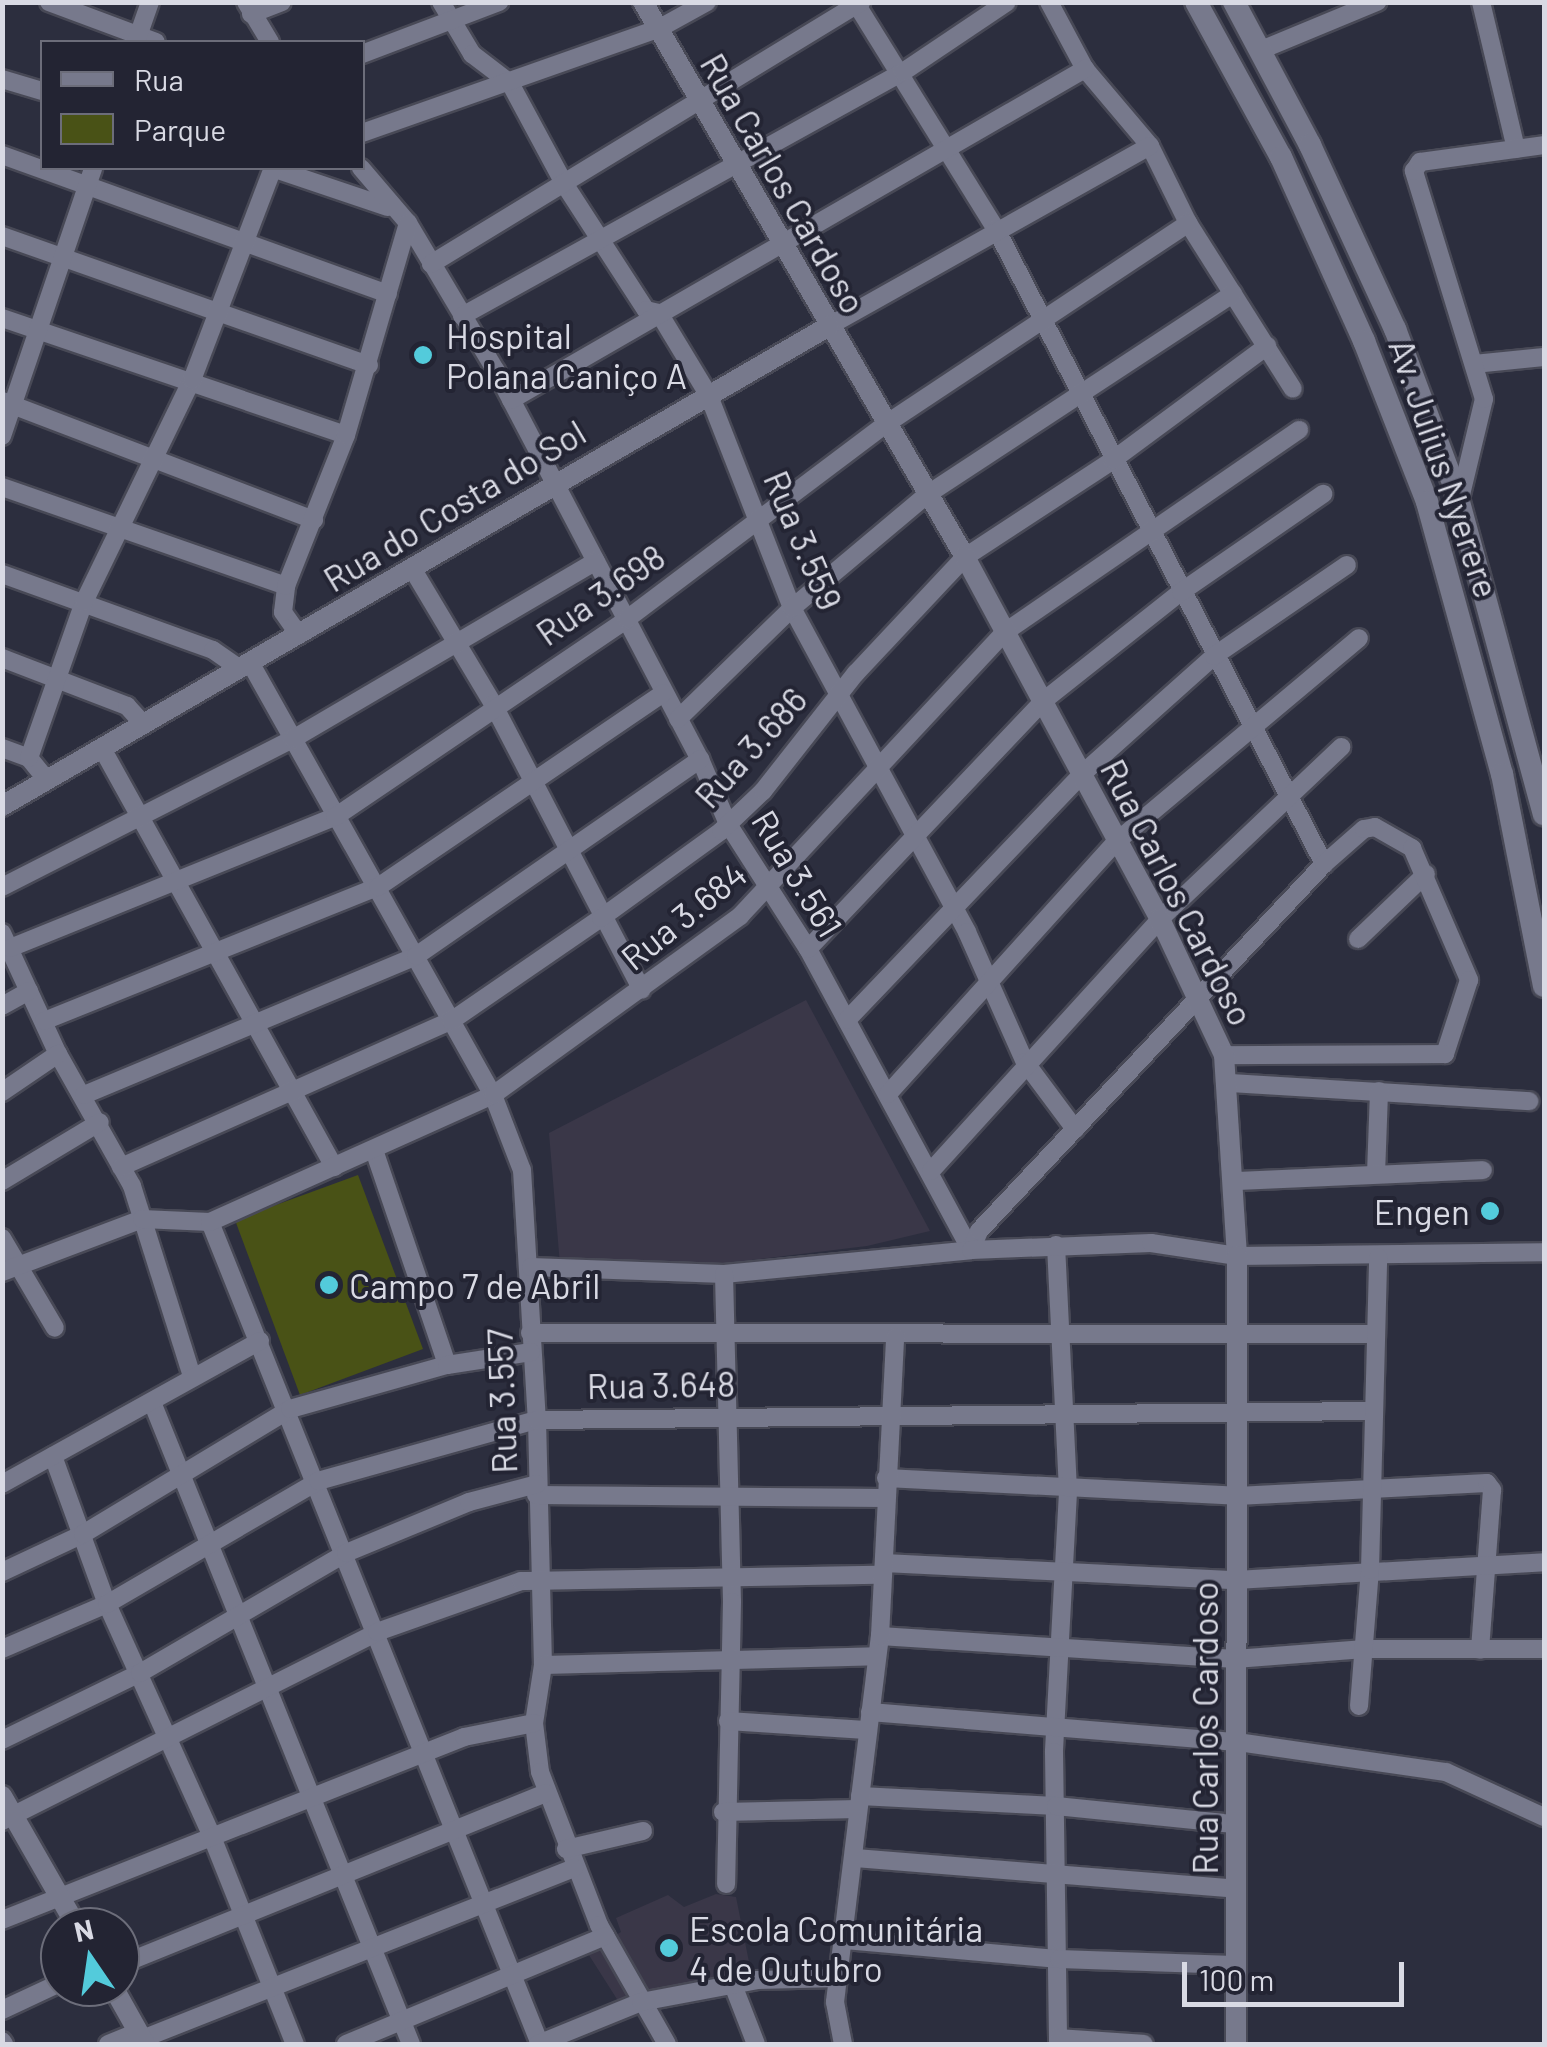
<!DOCTYPE html>
<html>
<head>
<meta charset="utf-8">
<style>
  body { margin:0 }
  #map { position:relative; width:1547px; height:2047px; overflow:hidden; background:#2c2e3e; font-family:Barlow,sans-serif }
  div>[style] { position:absolute }
  [style*='--x'] { left:calc(var(--x)*1px); top:calc(var(--y)*1px); width:calc(var(--w)*1px); rotate:calc(var(--a)*1deg) }
  .education>* { inset:0; background:#3a3748 }
  .green>* { inset:0; background:#495216 }
  .roads { filter:drop-shadow(2px 0 #484956) drop-shadow(-2px 0 #484956) drop-shadow(0 2px #484956) drop-shadow(0 -2px #484956) }
  .minor>* { height:18px; margin:-9px; padding:0 9px; transform-origin:9px; border-radius:9px; background:#77798c }
  .tertiary>* { height:20px; margin:-10px; padding:0 10px; transform-origin:10px; border-radius:10px; background:#77798c }
  .secondary>* { height:22px; margin:-11px; padding:0 11px; transform-origin:11px; border-radius:11px; background:#77798c }
  .dots>* { width:28px; height:28px; translate:-50% -50%; box-sizing:border-box; border:5px solid #232433; border-radius:50% }
  span { translate:-50% -50%; white-space:nowrap; text-align:center; line-height:1.15; -webkit-text-stroke:8px #232433; paint-order:stroke }
  .street-label { font-size:35px; color:#d9dae4 }
  .poi-label { font-size:35px; color:#d9dae4 }
  .left { translate:0 -50%; text-align:left }
  .right { translate:-100% -50%; text-align:right }
  .frame { position:absolute; inset:0; border:5px solid #d9dae4; pointer-events:none }
  .legend { position:absolute; left:40px; top:40px; width:325px; height:130px; box-sizing:border-box; background:#232433; border:2px solid #6c6d7a; margin:0; padding:12px 18px; list-style:none; font-size:30px; color:#d9dae4 }
  .legend li { display:flex; align-items:center; gap:20px; height:50px }
  .legend b { width:50px; border:2px solid #6c6d7a }
  .north { position:absolute; left:40px; top:1907px; width:100px; height:100px; box-sizing:border-box; background:#232433; border:2px solid #6c6d7a; border-radius:50%; rotate:347deg; font-size:28px; font-weight:700; line-height:40px; text-align:center; color:#d9dae4 }
  .north::after { content:''; display:block; margin:auto; width:35px; height:45px; background:#53cbdb; clip-path:polygon(50% 0,100% 100%,50% 72%,0 100%) }
  .scale { position:absolute; left:1182px; top:1962px; width:222px; height:45px; box-sizing:border-box; border:5px solid #d9dae4; border-top:0; padding-left:12px; font-size:30px; line-height:35px; white-space:nowrap; color:#d9dae4; -webkit-text-stroke:8px #232433; paint-order:stroke }
</style>
</head>
<body>
<div id="map">
  <div class="education">
    <div style="clip-path:polygon(806px 1000px,930px 1231px,867px 1246px,719px 1264px,560px 1265px,549px 1133px)"></div>
    <div style="clip-path:polygon(716px 1894px,736px 1897px,752px 1977px,622px 2007px,587px 1952px,621px 1932px,616px 1918px,668px 1895px,684px 1907px)"></div>
  </div>
  <div class="green">
    <div style="clip-path:polygon(358px 1175px,423px 1349px,300px 1395px,235px 1220px)"></div>
  </div>
  <div class="roads">
    <div class="minor">
      <div style="--x:49;--y:2;--w:114;--a:20.5"></div>
      <div style="--x:246;--y:2;--w:47;--a:59"></div>
      <div style="--x:441;--y:2;--w:61;--a:59.2"></div>
      <div style="--x:472;--y:54;--w:48;--a:37.3"></div>
      <div style="--x:510;--y:83;--w:116;--a:61.7"></div>
      <div style="--x:565;--y:185;--w:149;--a:57.1"></div>
      <div style="--x:646;--y:310;--w:13;--a:13"></div>
      <div style="--x:659;--y:313;--w:97;--a:58.9"></div>
      <div style="--x:709;--y:396;--w:228;--a:68.6"></div>
      <div style="--x:792;--y:608;--w:368;--a:61.6"></div>
      <div style="--x:967;--y:932;--w:142;--a:66"></div>
      <div style="--x:1025;--y:1062;--w:84;--a:53.3"></div>
      <div style="--x:855;--y:2;--w:267;--a:58.2"></div>
      <div style="--x:996;--y:229;--w:715;--a:62.68"></div>
      <div style="--x:1049;--y:2;--w:76;--a:61.8"></div>
      <div style="--x:1085;--y:69;--w:101;--a:49.8"></div>
      <div style="--x:1150;--y:146;--w:86;--a:63.7"></div>
      <div style="--x:1188;--y:223;--w:196;--a:57.7"></div>
      <div style="--x:1481;--y:2;--w:151;--a:76.6"></div>
      <div style="--x:251;--y:14;--w:33;--a:-21"></div>
      <div style="--x:136;--y:42;--w:42;--a:-70.7"></div>
      <div style="--x:1261;--y:50;--w:126;--a:-22.5"></div>
      <div style="--x:362;--y:54;--w:147;--a:-20.8"></div>
      <div style="--x:2;--y:79;--w:42;--a:16.7"></div>
      <div style="--x:362;--y:133;--w:314;--a:-19.4"></div>
      <div style="--x:658;--y:29;--w:56;--a:-28.9"></div>
      <div style="--x:2;--y:155;--w:410;--a:19.8"></div>
      <div style="--x:272;--y:168;--w:122;--a:18.6"></div>
      <div style="--x:361;--y:168;--w:72;--a:49.5"></div>
      <div style="--x:408;--y:223;--w:172;--a:59.3"></div>
      <div style="--x:496;--y:371;--w:438;--a:62.3"></div>
      <div style="--x:700;--y:759;--w:71;--a:66.7"></div>
      <div style="--x:728;--y:824;--w:148;--a:57.4"></div>
      <div style="--x:808;--y:949;--w:342;--a:61.6"></div>
      <div style="--x:2;--y:236;--w:389;--a:19.4"></div>
      <div style="--x:431;--y:264;--w:504;--a:-31.35"></div>
      <div style="--x:462;--y:316;--w:504;--a:-28.96"></div>
      <div style="--x:903;--y:72;--w:125;--a:-33.9"></div>
      <div style="--x:2;--y:318;--w:363;--a:18.8"></div>
      <div style="--x:829;--y:326;--w:368;--a:-29.3"></div>
      <div style="--x:1474;--y:364;--w:70;--a:-5.7"></div>
      <div style="--x:511;--y:400;--w:663;--a:-29.97"></div>
      <div style="--x:2;--y:401;--w:334;--a:20.9"></div>
      <div style="--x:2;--y:436;--w:283;--a:-71.2"></div>
      <div style="--x:2;--y:487;--w:301;--a:19.2"></div>
      <div style="--x:1459;--y:503;--w:107;--a:-76.5"></div>
      <div style="--x:1484;--y:399;--w:239;--a:-107.1"></div>
      <div style="--x:1414;--y:171;--w:11;--a:-56"></div>
      <div style="--x:1420;--y:162;--w:125;--a:-7.8"></div>
      <div style="--x:412;--y:568;--w:158;--a:59.2"></div>
      <div style="--x:493;--y:704;--w:322;--a:62.5"></div>
      <div style="--x:2;--y:574;--w:224;--a:19.8"></div>
      <div style="--x:213;--y:650;--w:33;--a:35"></div>
      <div style="--x:299;--y:635;--w:28;--a:-125"></div>
      <div style="--x:283;--y:612;--w:26;--a:-83"></div>
      <div style="--x:286;--y:586;--w:162;--a:-68.3"></div>
      <div style="--x:346;--y:435;--w:221;--a:-73.7"></div>
      <div style="--x:2;--y:658;--w:134;--a:21"></div>
      <div style="--x:127;--y:706;--w:24;--a:48"></div>
      <div style="--x:251;--y:664;--w:494;--a:60.7"></div>
      <div style="--x:493;--y:1095;--w:80;--a:68.9"></div>
      <div style="--x:522;--y:1170;--w:250;--a:86.6"></div>
      <div style="--x:537;--y:1420;--w:245;--a:88.6"></div>
      <div style="--x:543;--y:1665;--w:59;--a:98.8"></div>
      <div style="--x:534;--y:1723;--w:49;--a:83"></div>
      <div style="--x:540;--y:1772;--w:164;--a:68.9"></div>
      <div style="--x:599;--y:1925;--w:137;--a:60.3"></div>
      <div style="--x:678;--y:719;--w:159;--a:-44.2"></div>
      <div style="--x:792;--y:608;--w:177;--a:-40"></div>
      <div style="--x:928;--y:494;--w:365;--a:-33.3"></div>
      <div style="--x:2;--y:748;--w:29;--a:20"></div>
      <div style="--x:29;--y:758;--w:28;--a:51"></div>
      <div style="--x:103;--y:750;--w:477;--a:61"></div>
      <div style="--x:29;--y:758;--w:165;--a:-70.6"></div>
      <div style="--x:84;--y:602;--w:247;--a:-64.1"></div>
      <div style="--x:192;--y:380;--w:227;--a:-69.1"></div>
      <div style="--x:2;--y:887;--w:326;--a:-27"></div>
      <div style="--x:293;--y:739;--w:351;--a:-30.4"></div>
      <div style="--x:2;--y:933;--w:133;--a:65.2"></div>
      <div style="--x:58;--y:1054;--w:151;--a:60.7"></div>
      <div style="--x:132;--y:1186;--w:199;--a:72.5"></div>
      <div style="--x:1358;--y:939;--w:94;--a:-43.7"></div>
      <div style="--x:10;--y:948;--w:350;--a:-22"></div>
      <div style="--x:335;--y:817;--w:353;--a:-34.1"></div>
      <div style="--x:627;--y:619;--w:324;--a:-37"></div>
      <div style="--x:886;--y:424;--w:363;--a:-33.6"></div>
      <div style="--x:808;--y:949;--w:340;--a:-46.5"></div>
      <div style="--x:1042;--y:702;--w:177;--a:-38.4"></div>
      <div style="--x:1181;--y:592;--w:173;--a:-34.6"></div>
      <div style="--x:2;--y:1006;--w:31;--a:-29"></div>
      <div style="--x:847;--y:1020;--w:339;--a:-46.3"></div>
      <div style="--x:1081;--y:775;--w:178;--a:-41.8"></div>
      <div style="--x:1214;--y:656;--w:161;--a:-34.4"></div>
      <div style="--x:44;--y:1021;--w:360;--a:-21.9"></div>
      <div style="--x:378;--y:887;--w:345;--a:-34.2"></div>
      <div style="--x:1231;--y:1083;--w:299;--a:3.5"></div>
      <div style="--x:2;--y:1092;--w:68;--a:-34.2"></div>
      <div style="--x:888;--y:1094;--w:340;--a:-47.9"></div>
      <div style="--x:1116;--y:842;--w:317;--a:-40"></div>
      <div style="--x:84;--y:1095;--w:360;--a:-22.7"></div>
      <div style="--x:416;--y:956;--w:346;--a:-34.7"></div>
      <div style="--x:374;--y:1150;--w:227;--a:71.2"></div>
      <div style="--x:121;--y:1167;--w:361;--a:-23.9"></div>
      <div style="--x:451;--y:1021;--w:182;--a:-34.5"></div>
      <div style="--x:601;--y:918;--w:148;--a:-35.9"></div>
      <div style="--x:721;--y:831;--w:58;--a:-43.6"></div>
      <div style="--x:763;--y:791;--w:150;--a:-51.8"></div>
      <div style="--x:856;--y:673;--w:159;--a:-46.8"></div>
      <div style="--x:965;--y:557;--w:177;--a:-33.2"></div>
      <div style="--x:1113;--y:460;--w:192;--a:-36.5"></div>
      <div style="--x:931;--y:1171;--w:341;--a:-47.7"></div>
      <div style="--x:1160;--y:919;--w:250;--a:-43.5"></div>
      <div style="--x:1376;--y:1174;--w:83;--a:-87.9"></div>
      <div style="--x:2;--y:1181;--w:114;--a:-31"></div>
      <div style="--x:1235;--y:1181;--w:248;--a:-2.5"></div>
      <div style="--x:210;--y:1222;--w:886;--a:68.13"></div>
      <div style="--x:2;--y:1238;--w:104;--a:59.5"></div>
      <div style="--x:1056;--y:1245;--w:247;--a:87.2"></div>
      <div style="--x:1068;--y:1492;--w:260;--a:93.1"></div>
      <div style="--x:1054;--y:1752;--w:292;--a:89.2"></div>
      <div style="--x:971;--y:1250;--w:21;--a:-67"></div>
      <div style="--x:979;--y:1231;--w:504;--a:-46.77"></div>
      <div style="--x:1324;--y:864;--w:53;--a:-41.2"></div>
      <div style="--x:1364;--y:829;--w:11;--a:-10"></div>
      <div style="--x:1375;--y:827;--w:43;--a:29.6"></div>
      <div style="--x:1412;--y:848;--w:144;--a:66.6"></div>
      <div style="--x:1469;--y:980;--w:78;--a:108"></div>
      <div style="--x:1445;--y:1054;--w:221;--a:179.7"></div>
      <div style="--x:531;--y:1267;--w:193;--a:2.1"></div>
      <div style="--x:724;--y:1274;--w:248;--a:-5.5"></div>
      <div style="--x:971;--y:1250;--w:180;--a:-2.2"></div>
      <div style="--x:1151;--y:1243;--w:87;--a:8.6"></div>
      <div style="--x:1237;--y:1256;--w:307;--a:-0.7"></div>
      <div style="--x:2;--y:1272;--w:150;--a:-20.7"></div>
      <div style="--x:142;--y:1219;--w:68;--a:2.5"></div>
      <div style="--x:210;--y:1222;--w:310;--a:-24.2"></div>
      <div style="--x:493;--y:1095;--w:305;--a:-35.9"></div>
      <div style="--x:740;--y:916;--w:388;--a:-47"></div>
      <div style="--x:1005;--y:632;--w:357;--a:-34.5"></div>
      <div style="--x:724;--y:1274;--w:328;--a:88.6"></div>
      <div style="--x:732;--y:1602;--w:282;--a:91.2"></div>
      <div style="--x:530;--y:1333;--w:845;--a:0.07"></div>
      <div style="--x:152;--y:1402;--w:692;--a:68.03"></div>
      <div style="--x:53;--y:1456;--w:158;--a:70"></div>
      <div style="--x:107;--y:1604;--w:256;--a:65.7"></div>
      <div style="--x:212;--y:1837;--w:223;--a:68.2"></div>
      <div style="--x:886;--y:1478;--w:351;--a:2.9"></div>
      <div style="--x:1237;--y:1496;--w:250;--a:-3"></div>
      <div style="--x:1487;--y:1483;--w:9;--a:54"></div>
      <div style="--x:1492;--y:1490;--w:160;--a:94.3"></div>
      <div style="--x:2;--y:1484;--w:295;--a:-29"></div>
      <div style="--x:536;--y:1495;--w:347;--a:0.5"></div>
      <div style="--x:884;--y:1563;--w:352;--a:2.8"></div>
      <div style="--x:1236;--y:1580;--w:309;--a:-3.3"></div>
      <div style="--x:2;--y:1572;--w:89;--a:-25.1"></div>
      <div style="--x:83;--y:1534;--w:242;--a:-31.1"></div>
      <div style="--x:290;--y:1409;--w:163;--a:-15.7"></div>
      <div style="--x:447;--y:1365;--w:85;--a:-8.8"></div>
      <div style="--x:880;--y:1636;--w:356;--a:3.7"></div>
      <div style="--x:1235;--y:1659;--w:130;--a:-4.4"></div>
      <div style="--x:1365;--y:1649;--w:179;--a:0"></div>
      <div style="--x:2;--y:1649;--w:114;--a:-23.2"></div>
      <div style="--x:107;--y:1604;--w:244;--a:-30.2"></div>
      <div style="--x:318;--y:1481;--w:227;--a:-15.6"></div>
      <div style="--x:537;--y:1420;--w:834;--a:-0.62"></div>
      <div style="--x:543;--y:1665;--w:334;--a:-1.5"></div>
      <div style="--x:1359;--y:1706;--w:136;--a:-85.4"></div>
      <div style="--x:1370;--y:1570;--w:313;--a:-88.5"></div>
      <div style="--x:870;--y:1712;--w:368;--a:4.7"></div>
      <div style="--x:1237;--y:1742;--w:211;--a:8.2"></div>
      <div style="--x:1446;--y:1772;--w:108;--a:24.7"></div>
      <div style="--x:728;--y:1721;--w:138;--a:3.7"></div>
      <div style="--x:2;--y:1740;--w:153;--a:-25.9"></div>
      <div style="--x:140;--y:1673;--w:238;--a:-30.2"></div>
      <div style="--x:346;--y:1553;--w:133;--a:-22.5"></div>
      <div style="--x:469;--y:1502;--w:70;--a:-14.8"></div>
      <div style="--x:860;--y:1796;--w:196;--a:2.9"></div>
      <div style="--x:1056;--y:1806;--w:179;--a:5.8"></div>
      <div style="--x:723;--y:1812;--w:135;--a:-1.3"></div>
      <div style="--x:2;--y:1821;--w:420;--a:-26.7"></div>
      <div style="--x:377;--y:1632;--w:153;--a:-19.5"></div>
      <div style="--x:521;--y:1581;--w:361;--a:-1"></div>
      <div style="--x:566;--y:1849;--w:79;--a:-13.2"></div>
      <div style="--x:855;--y:1858;--w:383;--a:4.6"></div>
      <div style="--x:2;--y:1920;--w:497;--a:-21.6"></div>
      <div style="--x:464;--y:1737;--w:71;--a:-11.3"></div>
      <div style="--x:845;--y:1940;--w:215;--a:5.1"></div>
      <div style="--x:1059;--y:1959;--w:175;--a:2"></div>
      <div style="--x:120;--y:1965;--w:459;--a:-22"></div>
      <div style="--x:733;--y:1985;--w:63;--a:68.7"></div>
      <div style="--x:2;--y:2010;--w:64;--a:-25"></div>
      <div style="--x:1059;--y:2038;--w:85;--a:4"></div>
      <div style="--x:142;--y:2039;--w:465;--a:-21.6"></div>
      <div style="--x:2;--y:2041;--w:4;--a:56"></div>
      <div style="--x:108;--y:2044;--w:31;--a:-22"></div>
      <div style="--x:346;--y:2044;--w:281;--a:-22.6"></div>
      <div style="--x:538;--y:2044;--w:111;--a:-22.2"></div>
      <div style="--x:641;--y:2002;--w:118;--a:-10.7"></div>
      <div style="--x:757;--y:1980;--w:81;--a:-1.4"></div>
      <div style="--x:843;--y:2044;--w:43;--a:-100.8"></div>
      <div style="--x:835;--y:2002;--w:369;--a:-83"></div>
      <div style="--x:880;--y:1636;--w:299;--a:-87.1"></div>
    </div>
    <div class="tertiary">
      <div style="--x:643;--y:2;--w:642;--a:59.88"></div>
      <div style="--x:965;--y:557;--w:411;--a:61.7"></div>
      <div style="--x:1160;--y:919;--w:150;--a:64.8"></div>
      <div style="--x:1224;--y:1055;--w:201;--a:86.3"></div>
      <div style="--x:1237;--y:1256;--w:788;--a:90.07"></div>
      <div style="--x:2;--y:806;--w:956;--a:-30.13"></div>
      <div style="--x:2;--y:1796;--w:151;--a:60.2"></div>
      <div style="--x:113;--y:1987;--w:65;--a:60.7"></div>
    </div>
    <div class="secondary">
      <div style="--x:1196;--y:2;--w:177;--a:61.3"></div>
      <div style="--x:1281;--y:157;--w:202;--a:65.7"></div>
      <div style="--x:1364;--y:341;--w:173;--a:68.6"></div>
      <div style="--x:1427;--y:502;--w:282;--a:74.6"></div>
      <div style="--x:1502;--y:774;--w:216;--a:78.8"></div>
      <div style="--x:1234;--y:2;--w:162;--a:62"></div>
      <div style="--x:1310;--y:145;--w:203;--a:65.2"></div>
      <div style="--x:1395;--y:329;--w:173;--a:69.4"></div>
      <div style="--x:1456;--y:491;--w:335;--a:74.8"></div>
    </div>
  </div>
  <div class="dots">
    <div style="left:423px;top:355px;background:#53cbdb"></div>
    <div style="left:1490px;top:1211px;background:#53cbdb"></div>
    <div style="left:329px;top:1285px;background:#53cbdb"></div>
    <div style="left:669px;top:1948px;background:#53cbdb"></div>
  </div>
  <div class="street-label">
    <span style="left:784px;top:183px;rotate:60deg">Rua Carlos Cardoso</span>
    <span style="left:1445px;top:468px;rotate:71deg">Av. Julius Nyerere</span>
    <span style="left:454px;top:505px;rotate:-31deg">Rua do Costa do Sol</span>
    <span style="left:804px;top:540px;rotate:67deg">Rua 3.559</span>
    <span style="left:600px;top:594px;rotate:-35deg">Rua 3.698</span>
    <span style="left:750px;top:747px;rotate:-48deg">Rua 3.686</span>
    <span style="left:798px;top:873px;rotate:59deg">Rua 3.561</span>
    <span style="left:1178px;top:892px;rotate:63deg">Rua Carlos Cardoso</span>
    <span style="left:683px;top:915px;rotate:-39deg">Rua 3.684</span>
    <span style="left:661px;top:1384px;rotate:-1deg">Rua 3.648</span>
    <span style="left:501px;top:1401px;rotate:-92deg">Rua 3.557</span>
    <span style="left:1204px;top:1728px;rotate:-90deg">Rua Carlos Cardoso</span>
  </div>
  <div class="poi-label">
    <span class="left" style="left:446px;top:355px">Hospital<br>Polana Caniço A</span>
    <span class="right" style="left:1470px;top:1211px">Engen</span>
    <span class="left" style="left:349px;top:1285px">Campo 7 de Abril</span>
    <span class="left" style="left:689px;top:1948px">Escola Comunitária<br>4 de Outubro</span>
  </div>
  <div class="frame"></div>
  <ul class="legend">
  <li><b style="height:12px;background:#77798c"></b>Rua</li>
  <li><b style="height:28px;background:#495216"></b>Parque</li>
  </ul>
  <div class="north">N</div>
  <div class="scale">100 m</div>
</div>
</body>
</html>
